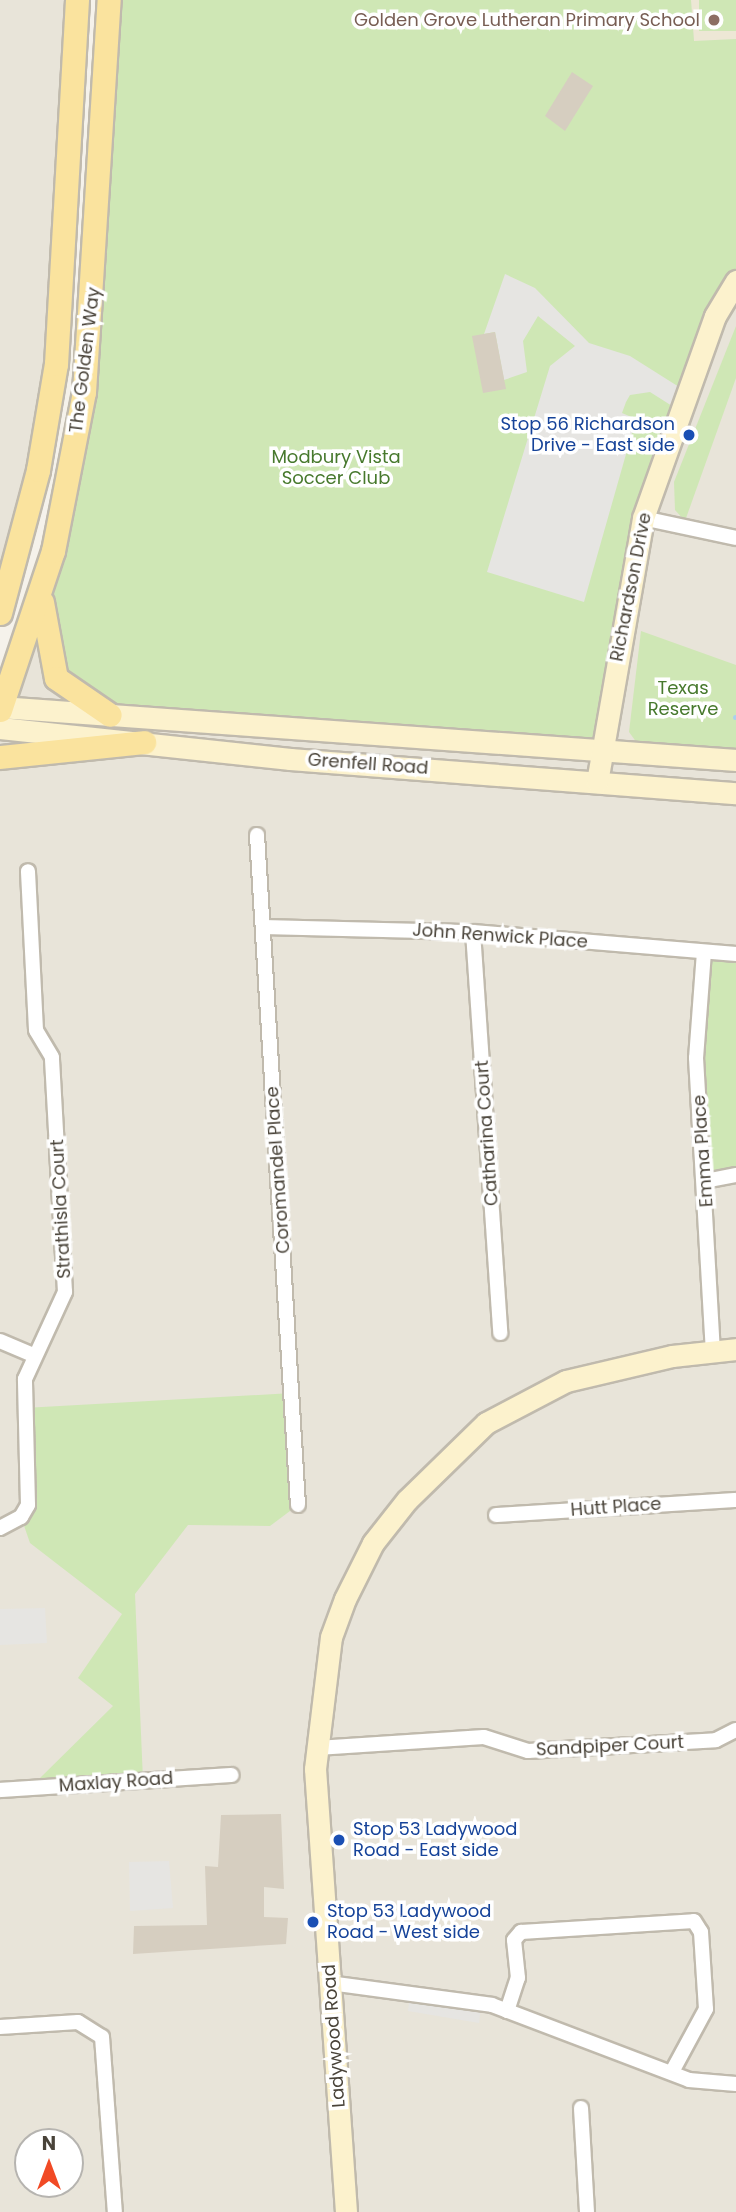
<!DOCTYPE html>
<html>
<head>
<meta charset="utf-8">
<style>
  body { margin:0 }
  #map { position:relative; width:736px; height:2212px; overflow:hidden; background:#f5f2eb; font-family:Poppins,sans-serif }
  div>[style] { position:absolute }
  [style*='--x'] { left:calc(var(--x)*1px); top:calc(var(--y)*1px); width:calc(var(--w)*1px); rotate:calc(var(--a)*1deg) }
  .residential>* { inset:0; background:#e8e4d9 }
  .education>* { inset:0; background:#ede7d5 }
  .green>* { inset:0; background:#cfe7b5 }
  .parking>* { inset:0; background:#e6e5e2 }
  .stream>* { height:5px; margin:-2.5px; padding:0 2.5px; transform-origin:2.5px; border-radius:2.5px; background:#aad0ee }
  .building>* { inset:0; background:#d6cec0 }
  .roads { filter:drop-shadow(2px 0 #c0baad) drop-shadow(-2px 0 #c0baad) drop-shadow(0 2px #c0baad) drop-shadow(0 -2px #c0baad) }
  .street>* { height:14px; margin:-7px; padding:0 7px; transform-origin:7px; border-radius:7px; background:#fff }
  .secondary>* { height:21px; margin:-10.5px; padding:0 10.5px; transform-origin:10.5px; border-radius:10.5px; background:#fcf2cd }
  .primary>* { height:23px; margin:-11.5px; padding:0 11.5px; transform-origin:11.5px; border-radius:11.5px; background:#fae39e }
  .dots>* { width:19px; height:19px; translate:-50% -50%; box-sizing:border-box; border:4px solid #fff; border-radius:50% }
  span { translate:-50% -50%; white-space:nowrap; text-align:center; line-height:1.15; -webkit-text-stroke:7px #fff; paint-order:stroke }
  .education-label { font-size:18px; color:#785e54 }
  .right { translate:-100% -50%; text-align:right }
  .street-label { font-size:18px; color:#494339 }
  .transit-label { font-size:18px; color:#164399 }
  .left { translate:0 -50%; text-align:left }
  .park-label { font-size:18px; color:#47792d }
  .north { position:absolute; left:14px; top:2128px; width:70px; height:70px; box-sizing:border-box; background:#fff; border:2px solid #b6b4b0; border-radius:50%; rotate:0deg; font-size:19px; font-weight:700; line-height:28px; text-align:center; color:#494339 }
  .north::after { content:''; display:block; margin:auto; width:24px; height:32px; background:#f14a25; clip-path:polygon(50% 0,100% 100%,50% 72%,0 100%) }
</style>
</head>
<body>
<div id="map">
  <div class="residential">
    <div style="clip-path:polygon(0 0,77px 0,62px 293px,0 613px)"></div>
    <div style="clip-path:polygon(evenodd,109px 0,736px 0,736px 2212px,0 2212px,0 710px,68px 487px,109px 0,28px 2142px,70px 2142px,70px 2184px,28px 2184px,28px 2142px)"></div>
  </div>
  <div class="education">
    <div style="clip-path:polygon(691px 0,736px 0,736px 39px,694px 41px)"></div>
  </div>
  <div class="green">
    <div style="clip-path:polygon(109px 0,691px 0,694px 41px,736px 39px,736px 281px,643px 518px,601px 750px,110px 715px,63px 687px,44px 583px,70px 476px)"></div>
    <div style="clip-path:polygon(699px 0,736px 0,736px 31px,699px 31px)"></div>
    <div style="clip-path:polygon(736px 326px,736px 378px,685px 521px,675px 510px,674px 482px)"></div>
    <div style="clip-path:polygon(641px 631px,736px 665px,736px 754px,637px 743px,629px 732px)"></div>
    <div style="clip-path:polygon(704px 952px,736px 954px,736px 1175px,705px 1181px,696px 1058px)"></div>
    <div style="clip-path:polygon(292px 1393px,298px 1505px,270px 1526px,188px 1525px,135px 1594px,143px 1780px,40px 1778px,113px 1706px,78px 1678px,122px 1614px,30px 1543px,21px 1517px,24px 1408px)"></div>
  </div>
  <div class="parking">
    <div style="clip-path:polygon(505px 274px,535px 288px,589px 343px,630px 356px,687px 392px,680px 411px,650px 392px,630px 395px,626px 402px,622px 413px,636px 419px,584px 602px,487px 572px,550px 366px,575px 346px,538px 316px,523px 341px,527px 372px,504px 380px,495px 332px,484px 334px)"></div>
    <div style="clip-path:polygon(45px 1608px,47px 1643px,0 1645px,0 1609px)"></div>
    <div style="clip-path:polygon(169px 1861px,173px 1908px,130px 1911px,129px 1862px)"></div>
    <div style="clip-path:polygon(411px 1988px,482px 1999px,479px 2023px,408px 2011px)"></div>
  </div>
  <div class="stream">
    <div style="--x:735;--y:717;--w:1;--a:0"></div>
  </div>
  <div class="building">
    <div style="clip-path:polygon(572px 72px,593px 86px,565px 131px,545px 116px)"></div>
    <div style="clip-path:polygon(495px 332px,506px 389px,483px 393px,472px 336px)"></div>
    <div style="clip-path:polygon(281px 1814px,284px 1889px,264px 1887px,264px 1917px,288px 1918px,286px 1944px,133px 1954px,134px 1926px,207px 1925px,205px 1866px,218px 1867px,221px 1815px)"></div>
  </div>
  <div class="roads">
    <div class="street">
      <div style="--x:643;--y:518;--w:95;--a:12.1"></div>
      <div style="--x:257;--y:835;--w:671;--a:86.5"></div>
      <div style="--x:263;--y:927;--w:210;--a:1.4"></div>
      <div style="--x:473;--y:932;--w:264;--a:4.8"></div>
      <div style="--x:473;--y:932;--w:402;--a:86.1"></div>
      <div style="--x:704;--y:952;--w:106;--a:94.3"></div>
      <div style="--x:696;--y:1058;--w:293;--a:86.7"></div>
      <div style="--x:705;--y:1181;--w:32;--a:-11"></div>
      <div style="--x:0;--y:1341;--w:34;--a:23"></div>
      <div style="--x:496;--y:1515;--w:240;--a:-3.6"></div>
      <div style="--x:0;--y:1528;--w:24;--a:-28"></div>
      <div style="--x:21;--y:1517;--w:14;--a:-60"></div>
      <div style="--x:28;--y:1505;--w:126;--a:-91.4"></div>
      <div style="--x:25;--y:1379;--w:96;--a:-65.3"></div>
      <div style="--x:65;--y:1292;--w:235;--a:-93.2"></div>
      <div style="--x:52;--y:1057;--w:31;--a:-121"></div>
      <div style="--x:36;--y:1030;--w:159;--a:-92.9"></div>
      <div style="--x:317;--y:1748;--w:167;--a:-3.8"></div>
      <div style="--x:484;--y:1737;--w:46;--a:17.7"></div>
      <div style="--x:528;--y:1751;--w:188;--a:-3.3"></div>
      <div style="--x:716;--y:1740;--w:22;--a:-27"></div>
      <div style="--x:0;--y:1790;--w:232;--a:-3.7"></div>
      <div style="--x:330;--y:1983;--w:163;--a:7.7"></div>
      <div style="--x:492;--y:2005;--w:211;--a:20.8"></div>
      <div style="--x:689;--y:2080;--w:47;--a:4.9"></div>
      <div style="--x:507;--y:2011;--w:35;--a:-72"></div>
      <div style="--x:518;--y:1978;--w:38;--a:-96"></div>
      <div style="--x:514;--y:1940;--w:11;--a:-49"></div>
      <div style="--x:521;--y:1932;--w:173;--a:-3.6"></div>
      <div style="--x:694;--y:1921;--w:13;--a:58"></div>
      <div style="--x:701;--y:1932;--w:77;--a:86.3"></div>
      <div style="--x:706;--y:2009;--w:69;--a:118.4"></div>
      <div style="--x:0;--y:2027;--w:78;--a:-3.7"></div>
      <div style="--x:78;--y:2022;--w:28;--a:32"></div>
      <div style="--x:102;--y:2037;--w:175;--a:85.8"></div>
      <div style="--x:581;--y:2108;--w:104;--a:86.7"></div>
    </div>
    <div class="secondary">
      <div style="--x:0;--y:707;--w:738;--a:4.12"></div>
      <div style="--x:0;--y:728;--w:292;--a:6.1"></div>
      <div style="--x:290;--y:759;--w:447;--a:4.4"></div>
      <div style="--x:597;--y:782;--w:268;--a:-80.1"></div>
      <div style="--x:643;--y:518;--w:214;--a:-70.4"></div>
      <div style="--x:715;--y:316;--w:41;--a:-59"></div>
      <div style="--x:346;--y:2212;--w:444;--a:-94"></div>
      <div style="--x:315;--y:1769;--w:133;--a:-83.1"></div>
      <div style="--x:331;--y:1637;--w:40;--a:-69.8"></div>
      <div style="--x:345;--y:1599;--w:63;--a:-63.4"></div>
      <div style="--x:373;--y:1543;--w:55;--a:-51.7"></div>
      <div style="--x:407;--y:1500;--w:110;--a:-44.3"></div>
      <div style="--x:486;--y:1423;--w:90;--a:-27.7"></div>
      <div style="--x:566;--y:1381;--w:109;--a:-13.3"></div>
      <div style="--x:672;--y:1356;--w:64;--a:-6.2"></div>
    </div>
    <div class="primary">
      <div style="--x:42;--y:602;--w:77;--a:79.6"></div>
      <div style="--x:56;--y:678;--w:65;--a:34.4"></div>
      <div style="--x:0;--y:613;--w:148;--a:-75.1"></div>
      <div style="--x:38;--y:470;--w:108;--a:-80.4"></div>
      <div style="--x:56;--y:364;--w:365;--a:-86.7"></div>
      <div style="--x:0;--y:710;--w:168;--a:-71.6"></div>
      <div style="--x:53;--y:551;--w:162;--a:-79"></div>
      <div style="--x:84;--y:392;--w:393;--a:-86.4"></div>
      <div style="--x:0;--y:757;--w:145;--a:-5.9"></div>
    </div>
  </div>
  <div class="dots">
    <div style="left:714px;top:20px;background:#8d6e63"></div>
    <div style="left:689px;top:435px;background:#1a4fb4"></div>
    <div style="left:339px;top:1840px;background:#1a4fb4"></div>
    <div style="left:313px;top:1922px;background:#1a4fb4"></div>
  </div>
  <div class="education-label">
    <span class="right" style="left:700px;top:20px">Golden Grove Lutheran Primary School</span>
  </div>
  <div class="street-label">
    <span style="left:85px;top:360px;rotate:-83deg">The Golden Way</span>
    <span style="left:631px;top:587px;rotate:-79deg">Richardson Drive</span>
    <span style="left:368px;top:764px;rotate:4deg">Grenfell Road</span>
    <span style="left:500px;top:936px;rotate:4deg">John Renwick Place</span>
    <span style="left:487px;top:1133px;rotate:-94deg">Catharina Court</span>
    <span style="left:703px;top:1151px;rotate:-94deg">Emma Place</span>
    <span style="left:278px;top:1170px;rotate:-94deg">Coromandel Place</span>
    <span style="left:61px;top:1209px;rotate:-93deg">Strathisla Court</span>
    <span style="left:616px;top:1507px;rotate:-4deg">Hutt Place</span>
    <span style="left:610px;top:1746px;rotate:-3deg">Sandpiper Court</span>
    <span style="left:116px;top:1782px;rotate:-4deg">Maxlay Road</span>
    <span style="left:334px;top:2036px;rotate:-94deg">Ladywood Road</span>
  </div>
  <div class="transit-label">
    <span class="right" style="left:675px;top:435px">Stop 56 Richardson<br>Drive - East side</span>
    <span class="left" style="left:353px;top:1840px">Stop 53 Ladywood<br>Road - East side</span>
    <span class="left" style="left:327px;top:1922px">Stop 53 Ladywood<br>Road - West side</span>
  </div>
  <div class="park-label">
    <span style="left:336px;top:468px">Modbury Vista<br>Soccer Club</span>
    <span style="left:683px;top:699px">Texas<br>Reserve</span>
  </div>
  <div class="north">N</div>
</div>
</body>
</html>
